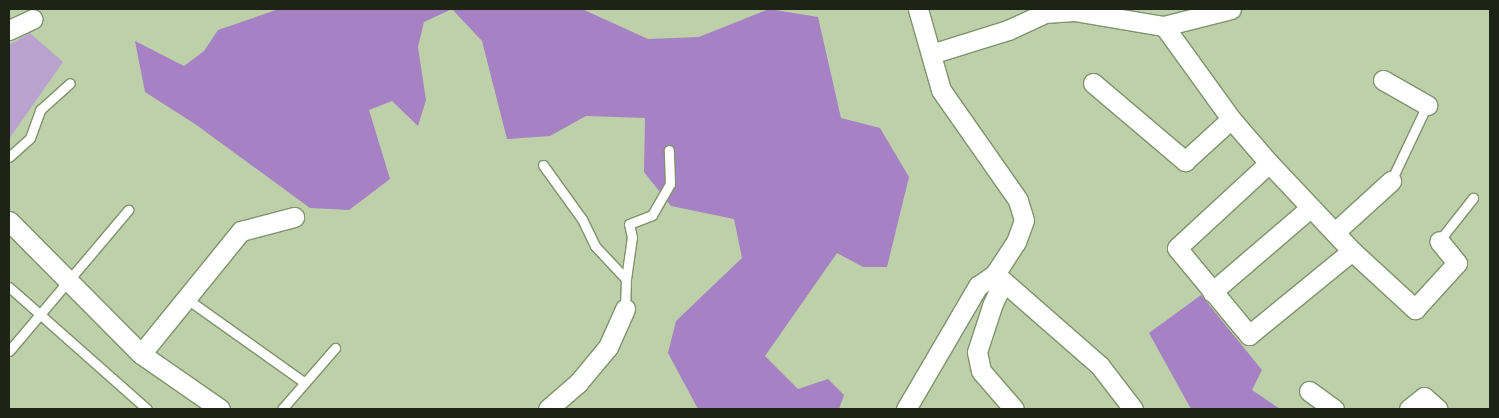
<!DOCTYPE html>
<html>
<head>
<meta charset="utf-8">
<style>
  body { margin:0 }
  #map { position:relative; width:1499px; height:418px; overflow:hidden; background:#bdd0a9; font-family:Overpass,sans-serif }
  div>[style] { position:absolute }
  [style*='--x'] { left:calc(var(--x)*1px); top:calc(var(--y)*1px); width:calc(var(--w)*1px); rotate:calc(var(--a)*1deg) }
  .green>* { inset:0; background:#baa2ce }
  .forest>* { inset:0; background:#a681c4 }
  .roads { filter:drop-shadow(1px 0 #80926d) drop-shadow(-1px 0 #80926d) drop-shadow(0 1px #80926d) drop-shadow(0 -1px #80926d) }
  .service>* { height:9px; margin:-4.5px; padding:0 4.5px; transform-origin:4.5px; border-radius:4.5px; background:#fff }
  .minor>* { height:19px; margin:-9.5px; padding:0 9.5px; transform-origin:9.5px; border-radius:9.5px; background:#fff }
  span { translate:-50% -50%; white-space:nowrap; text-align:center; line-height:1.15; -webkit-text-stroke:4.5px #bdd0a9; paint-order:stroke }
  .frame { position:absolute; inset:0; border:10px solid #1d2415; pointer-events:none }
</style>
</head>
<body>
<div id="map">
  <div class="green">
    <div style="clip-path:polygon(30px 33px,63px 62px,9px 139px,9px 45px)"></div>
  </div>
  <div class="forest">
    <div style="clip-path:polygon(279px 9px,582px 9px,648px 39px,699px 37px,769px 9px,818px 17px,841px 118px,880px 128px,909px 177px,887px 267px,863px 267px,837px 253px,765px 356px,798px 389px,828px 379px,844px 395px,839px 409px,698px 409px,668px 353px,676px 321px,742px 258px,734px 219px,671px 206px,644px 172px,645px 118px,586px 116px,550px 136px,507px 139px,482px 41px,452px 9px,424px 22px,418px 47px,426px 100px,418px 126px,392px 101px,369px 110px,390px 179px,349px 210px,310px 208px,195px 124px,145px 92px,135px 41px,184px 66px,204px 51px,218px 30px)"></div>
    <div style="clip-path:polygon(1201px 295px,1262px 370px,1252px 390px,1280px 409px,1191px 409px,1149px 333px)"></div>
  </div>
  <div class="roads">
    <div class="service">
      <div style="--x:9;--y:157;--w:28;--a:-42"></div>
      <div style="--x:30;--y:138;--w:30;--a:-70"></div>
      <div style="--x:40;--y:110;--w:40;--a:-42"></div>
      <div style="--x:543;--y:165;--w:67;--a:54.2"></div>
      <div style="--x:582;--y:219;--w:30;--a:64"></div>
      <div style="--x:595;--y:246;--w:45;--a:46.8"></div>
      <div style="--x:626;--y:279;--w:30;--a:92"></div>
      <div style="--x:1391;--y:181;--w:84;--a:-64.7"></div>
      <div style="--x:1439;--y:241;--w:55;--a:-51.7"></div>
      <div style="--x:626;--y:279;--w:42;--a:-81.9"></div>
      <div style="--x:632;--y:237;--w:13;--a:-103"></div>
      <div style="--x:629;--y:224;--w:25;--a:-21"></div>
      <div style="--x:652;--y:215;--w:36;--a:-60"></div>
      <div style="--x:670;--y:184;--w:34;--a:-92"></div>
      <div style="--x:9;--y:287;--w:184;--a:41.5"></div>
      <div style="--x:187;--y:299;--w:143;--a:35.4"></div>
      <div style="--x:9;--y:351;--w:185;--a:-49.8"></div>
      <div style="--x:282;--y:409;--w:81;--a:-49"></div>
    </div>
    <div class="minor">
      <div style="--x:1164;--y:26;--w:69;--a:-14.2"></div>
      <div style="--x:9;--y:30;--w:26;--a:-25"></div>
      <div style="--x:931;--y:54;--w:81;--a:-17.3"></div>
      <div style="--x:1008;--y:30;--w:41;--a:-24.7"></div>
      <div style="--x:1045;--y:13;--w:29;--a:-4"></div>
      <div style="--x:1074;--y:11;--w:91;--a:9.5"></div>
      <div style="--x:1164;--y:26;--w:115;--a:54.2"></div>
      <div style="--x:1231;--y:119;--w:58;--a:49.2"></div>
      <div style="--x:1269;--y:163;--w:121;--a:46.7"></div>
      <div style="--x:1352;--y:251;--w:86;--a:42.6"></div>
      <div style="--x:1415;--y:309;--w:62;--a:-47.6"></div>
      <div style="--x:1457;--y:263;--w:28;--a:-129"></div>
      <div style="--x:1383;--y:80;--w:51;--a:29.6"></div>
      <div style="--x:1093;--y:83;--w:121;--a:40.3"></div>
      <div style="--x:1185;--y:161;--w:62;--a:-42.4"></div>
      <div style="--x:1269;--y:163;--w:125;--a:137.3"></div>
      <div style="--x:1177;--y:248;--w:113;--a:50.4"></div>
      <div style="--x:1249;--y:335;--w:133;--a:-39.2"></div>
      <div style="--x:9;--y:221;--w:187;--a:45.2"></div>
      <div style="--x:141;--y:354;--w:96;--a:34.8"></div>
      <div style="--x:1335;--y:232;--w:76;--a:-42.3"></div>
      <div style="--x:995;--y:274;--w:140;--a:41.2"></div>
      <div style="--x:1100;--y:366;--w:54;--a:52.5"></div>
      <div style="--x:1003;--y:282;--w:26;--a:115"></div>
      <div style="--x:992;--y:306;--w:48;--a:108.1"></div>
      <div style="--x:977;--y:352;--w:19;--a:78"></div>
      <div style="--x:981;--y:371;--w:50;--a:49"></div>
      <div style="--x:1212;--y:292;--w:130;--a:-40.6"></div>
      <div style="--x:141;--y:354;--w:159;--a:-50.9"></div>
      <div style="--x:241;--y:231;--w:55;--a:-14.8"></div>
      <div style="--x:1309;--y:391;--w:31;--a:36"></div>
      <div style="--x:548;--y:409;--w:40;--a:-41"></div>
      <div style="--x:578;--y:383;--w:47;--a:-50.2"></div>
      <div style="--x:608;--y:347;--w:42;--a:-65.9"></div>
      <div style="--x:906;--y:409;--w:143;--a:-59.7"></div>
      <div style="--x:978;--y:286;--w:21;--a:-35"></div>
      <div style="--x:995;--y:274;--w:38;--a:-57"></div>
      <div style="--x:1016;--y:242;--w:23;--a:-70"></div>
      <div style="--x:1024;--y:220;--w:21;--a:-107"></div>
      <div style="--x:1018;--y:200;--w:134;--a:-125"></div>
      <div style="--x:941;--y:90;--w:84;--a:-105.9"></div>
      <div style="--x:1409;--y:409;--w:19;--a:-39"></div>
      <div style="--x:1424;--y:397;--w:18;--a:41"></div>
    </div>
  </div>
  <div class="frame"></div>
</div>
</body>
</html>
